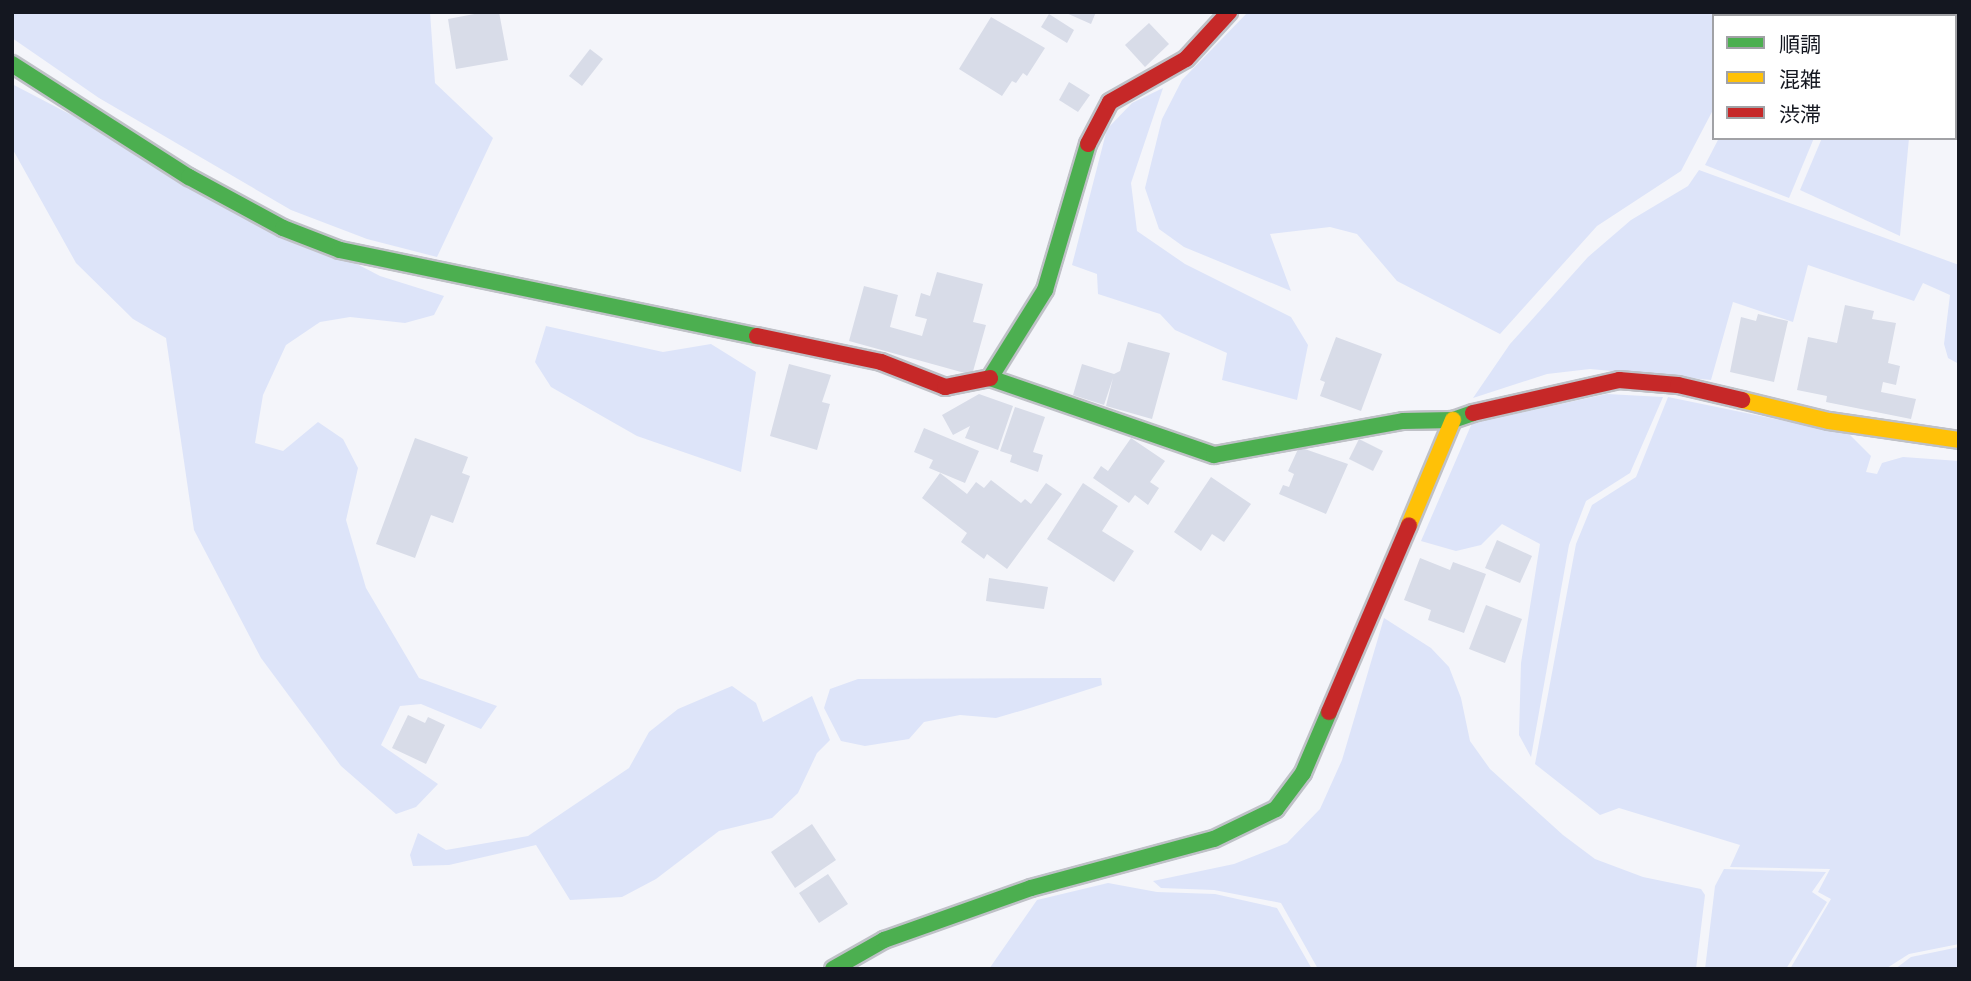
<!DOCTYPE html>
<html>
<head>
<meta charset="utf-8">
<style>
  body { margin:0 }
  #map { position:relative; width:1971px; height:981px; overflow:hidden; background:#f4f5fa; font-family:Manrope,"Noto Sans JP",sans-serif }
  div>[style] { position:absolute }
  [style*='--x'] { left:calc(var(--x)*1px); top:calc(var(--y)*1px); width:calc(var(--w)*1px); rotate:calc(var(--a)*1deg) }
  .green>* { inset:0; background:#dde4f9 }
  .building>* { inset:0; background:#d8dce8 }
  .roads { filter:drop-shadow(2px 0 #bfc1c7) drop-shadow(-2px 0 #bfc1c7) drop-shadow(0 2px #bfc1c7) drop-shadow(0 -2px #bfc1c7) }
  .fast>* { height:16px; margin:-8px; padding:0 8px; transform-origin:8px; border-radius:8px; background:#4caf50 }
  .slow>* { height:16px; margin:-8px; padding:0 8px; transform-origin:8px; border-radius:8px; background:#ffc107 }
  .jam>* { height:16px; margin:-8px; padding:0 8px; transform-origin:8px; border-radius:8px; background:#c62828 }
  span { translate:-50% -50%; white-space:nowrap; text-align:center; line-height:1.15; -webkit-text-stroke:5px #fff; paint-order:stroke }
  .frame { position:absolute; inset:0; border:14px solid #141720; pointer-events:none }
  .legend { position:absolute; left:1712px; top:14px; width:245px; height:126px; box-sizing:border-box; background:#fff; border:2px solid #a1a2a6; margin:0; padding:9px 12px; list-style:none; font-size:21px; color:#141720 }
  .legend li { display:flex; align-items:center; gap:14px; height:35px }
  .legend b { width:35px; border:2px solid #a1a2a6 }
</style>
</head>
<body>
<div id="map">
  <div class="green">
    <div style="clip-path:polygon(12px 12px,430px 12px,435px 83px,493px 138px,437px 257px,367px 239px,291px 210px,99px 98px,12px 38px)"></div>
    <div style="clip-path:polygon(1248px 12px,1763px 12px,1714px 16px,1714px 108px,1681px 171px,1597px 226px,1500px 334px,1397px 281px,1357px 234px,1330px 227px,1270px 234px,1291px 291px,1184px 247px,1159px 229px,1145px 188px,1162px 119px,1182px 80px)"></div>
    <div style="clip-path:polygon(12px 84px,380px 276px,444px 296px,434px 315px,405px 323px,350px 317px,320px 322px,286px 345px,263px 395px,255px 443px,283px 451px,318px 422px,343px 439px,358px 468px,346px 520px,366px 588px,419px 678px,497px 706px,481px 729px,421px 704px,400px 706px,381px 745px,438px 784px,416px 807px,396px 814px,341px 766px,261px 658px,194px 530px,166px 338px,133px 319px,76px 263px,12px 148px)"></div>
    <div style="clip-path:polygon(1163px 88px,1131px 183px,1137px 231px,1185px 264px,1291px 317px,1308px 345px,1297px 400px,1222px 380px,1227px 353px,1175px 330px,1160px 314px,1098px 294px,1097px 274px,1072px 265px,1107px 129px,1132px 103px)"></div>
    <div style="clip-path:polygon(1719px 138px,1814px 138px,1789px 198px,1705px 165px)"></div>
    <div style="clip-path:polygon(1822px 138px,1909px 138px,1900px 236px,1800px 190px)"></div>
    <div style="clip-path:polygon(1699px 170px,1959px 265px,1959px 364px,1948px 358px,1944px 344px,1950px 295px,1923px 283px,1914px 301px,1808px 265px,1793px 322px,1733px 302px,1711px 380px,1590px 369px,1547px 374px,1473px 398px,1510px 344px,1588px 257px,1631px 220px,1688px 186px)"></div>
    <div style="clip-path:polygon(546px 326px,663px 352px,711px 344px,756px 372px,741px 472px,637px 436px,551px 387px,535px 362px)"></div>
    <div style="clip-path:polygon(1607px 394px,1663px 397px,1630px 473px,1586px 501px,1569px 545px,1531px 757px,1519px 735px,1521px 663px,1540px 544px,1502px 524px,1481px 545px,1456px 551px,1421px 541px,1472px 423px)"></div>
    <div style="clip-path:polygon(1668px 397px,1849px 434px,1871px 456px,1866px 472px,1877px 474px,1882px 463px,1903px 457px,1959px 461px,1959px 944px,1909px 954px,1887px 968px,1790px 969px,1831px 899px,1818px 892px,1830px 869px,1730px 867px,1740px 845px,1619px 808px,1600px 815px,1535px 764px,1576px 544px,1592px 505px,1636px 477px)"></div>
    <div style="clip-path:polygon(1384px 618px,1431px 648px,1449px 667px,1461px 698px,1470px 741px,1490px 769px,1563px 835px,1595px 859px,1643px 877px,1701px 889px,1705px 895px,1696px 969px,1318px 969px,1281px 903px,1214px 890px,1161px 888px,1153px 881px,1234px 864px,1287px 843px,1320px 809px,1342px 760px)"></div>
    <div style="clip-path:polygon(1101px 678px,1102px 685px,1027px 709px,996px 718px,960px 715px,924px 722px,909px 739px,865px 746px,841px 741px,824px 708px,830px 689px,858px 679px)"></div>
    <div style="clip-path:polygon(732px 686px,756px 703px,763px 722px,812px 696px,830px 740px,817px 753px,798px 793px,772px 818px,719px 831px,656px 879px,622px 897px,570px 900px,536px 845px,449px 865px,413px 866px,410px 855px,418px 833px,446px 850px,528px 836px,629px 768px,649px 732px,678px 709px)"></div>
    <div style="clip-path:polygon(1724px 869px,1826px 872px,1812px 892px,1827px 902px,1786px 969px,1705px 969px,1715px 886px)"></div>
    <div style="clip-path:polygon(1108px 883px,1157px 892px,1215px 894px,1277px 908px,1312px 969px,989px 969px,1037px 900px)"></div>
    <div style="clip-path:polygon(1959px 947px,1959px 969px,1895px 969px,1911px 957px)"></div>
  </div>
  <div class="building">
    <div style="clip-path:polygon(485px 12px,499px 12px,508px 60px,456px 69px,448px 19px)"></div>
    <div style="clip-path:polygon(1064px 12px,1096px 12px,1091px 24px)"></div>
    <div style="clip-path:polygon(1049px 14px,1074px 30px,1067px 43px,1041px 27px)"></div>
    <div style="clip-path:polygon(991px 17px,1045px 48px,1027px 76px,1023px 73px,1016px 83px,1012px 81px,1002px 96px,959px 69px)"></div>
    <div style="clip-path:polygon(1149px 23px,1169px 44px,1145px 67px,1125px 45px)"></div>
    <div style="clip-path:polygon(590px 49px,603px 59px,582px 86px,569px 76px)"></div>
    <div style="clip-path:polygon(1069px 82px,1090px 95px,1078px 112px,1059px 100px)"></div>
    <div style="clip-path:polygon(937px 272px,983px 284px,973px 322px,986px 325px,972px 375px,849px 341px,864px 286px,898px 295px,890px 327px,922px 336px,927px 319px,915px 316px,921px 293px,930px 296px)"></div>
    <div style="clip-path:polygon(1845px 305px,1874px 311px,1872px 319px,1896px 323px,1888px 363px,1900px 366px,1896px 385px,1883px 382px,1881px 392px,1916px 399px,1911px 419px,1826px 402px,1827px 396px,1797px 390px,1808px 337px,1837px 343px)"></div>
    <div style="clip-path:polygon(1758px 314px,1788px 321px,1774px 382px,1730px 372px,1741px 317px,1756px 321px)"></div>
    <div style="clip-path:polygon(1336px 337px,1382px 354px,1361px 411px,1320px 396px,1325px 382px,1320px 380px)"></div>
    <div style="clip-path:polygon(1128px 342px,1170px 353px,1152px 419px,1106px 406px,1113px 378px,1104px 405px,1073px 395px,1082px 364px,1114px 374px,1120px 371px)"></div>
    <div style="clip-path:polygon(789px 364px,831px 375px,822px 402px,830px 404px,817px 450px,770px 436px)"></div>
    <div style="clip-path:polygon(979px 394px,1013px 406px,998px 450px,965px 438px,970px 426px,953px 435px,942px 415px)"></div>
    <div style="clip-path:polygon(1015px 407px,1045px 417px,1033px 452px,1043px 455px,1038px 472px,1010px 462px,1012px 455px,1000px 451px)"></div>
    <div style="clip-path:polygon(924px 428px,979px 451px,965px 483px,929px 468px,933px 460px,914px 452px)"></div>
    <div style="clip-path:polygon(415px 438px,468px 457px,462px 473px,470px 476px,453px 523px,431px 515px,415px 558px,376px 544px)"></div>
    <div style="clip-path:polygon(1131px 438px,1165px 461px,1150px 482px,1159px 488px,1148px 505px,1135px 495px,1129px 503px,1093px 478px,1101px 466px,1108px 471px)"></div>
    <div style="clip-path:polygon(1359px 439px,1383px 451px,1373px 471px,1349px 459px)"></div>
    <div style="clip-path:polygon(1299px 447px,1348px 464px,1326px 514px,1279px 494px,1283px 485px,1289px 487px,1294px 474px,1288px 471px)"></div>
    <div style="clip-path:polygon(940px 473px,967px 494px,976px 482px,984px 488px,991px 480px,1021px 503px,1025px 499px,1031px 504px,1046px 483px,1062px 494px,1007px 569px,987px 554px,984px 559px,961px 542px,967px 533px,922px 498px)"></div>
    <div style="clip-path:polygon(1211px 477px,1251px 504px,1224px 542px,1212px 534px,1201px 551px,1174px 532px)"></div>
    <div style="clip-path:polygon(1083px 483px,1118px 506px,1102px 531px,1134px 551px,1114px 582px,1047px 539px)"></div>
    <div style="clip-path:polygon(1497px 540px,1532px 556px,1520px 583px,1485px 568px)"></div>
    <div style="clip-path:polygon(1420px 558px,1450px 570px,1453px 562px,1486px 574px,1464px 633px,1428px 620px,1431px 610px,1404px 600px)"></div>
    <div style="clip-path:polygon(989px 578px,1048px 587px,1044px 609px,986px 601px)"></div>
    <div style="clip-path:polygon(1486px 605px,1522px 619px,1505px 663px,1469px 649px)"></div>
    <div style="clip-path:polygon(408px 715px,425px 723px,428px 717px,445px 725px,426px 764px,392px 748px)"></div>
    <div style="clip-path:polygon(812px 824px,836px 860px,795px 888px,771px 852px)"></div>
    <div style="clip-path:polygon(828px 874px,848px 904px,819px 923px,799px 893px)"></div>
  </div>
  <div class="roads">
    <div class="fast">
      <div style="--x:12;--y:64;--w:210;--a:32.6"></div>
      <div style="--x:189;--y:177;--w:107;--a:28.5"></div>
      <div style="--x:283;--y:228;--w:61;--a:21.1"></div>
      <div style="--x:340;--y:250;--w:426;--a:11.7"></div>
      <div style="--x:1088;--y:144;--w:152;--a:106.4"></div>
      <div style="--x:1045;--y:290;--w:104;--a:122"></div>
      <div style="--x:990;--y:378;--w:237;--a:19"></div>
      <div style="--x:1214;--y:455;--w:192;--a:-10.2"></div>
      <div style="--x:1403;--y:421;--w:50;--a:-1.1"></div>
      <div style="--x:1453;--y:420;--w:21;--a:-19"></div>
      <div style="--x:833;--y:969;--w:59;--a:-29.6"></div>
      <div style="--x:884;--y:940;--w:156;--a:-19.5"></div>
      <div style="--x:1031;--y:888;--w:189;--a:-15"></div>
      <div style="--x:1214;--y:839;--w:69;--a:-25.8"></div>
      <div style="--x:1276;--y:809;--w:45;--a:-53.1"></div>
      <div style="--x:1303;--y:773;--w:66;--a:-66.9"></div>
    </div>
    <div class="slow">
      <div style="--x:1742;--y:400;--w:89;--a:13.6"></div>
      <div style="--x:1829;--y:421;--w:131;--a:8.3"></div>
      <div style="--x:1409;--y:525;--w:114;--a:-67.3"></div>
    </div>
    <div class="jam">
      <div style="--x:1088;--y:144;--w:47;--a:-62.4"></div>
      <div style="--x:1110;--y:102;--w:87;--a:-29.5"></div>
      <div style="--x:1186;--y:59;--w:64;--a:-47.5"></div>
      <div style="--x:757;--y:336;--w:127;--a:11.8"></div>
      <div style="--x:881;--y:362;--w:69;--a:21.3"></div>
      <div style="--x:945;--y:387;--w:46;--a:-11.3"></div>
      <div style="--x:1473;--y:413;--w:150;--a:-12.7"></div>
      <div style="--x:1619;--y:380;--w:59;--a:4.8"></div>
      <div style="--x:1678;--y:385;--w:66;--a:13.2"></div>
      <div style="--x:1329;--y:712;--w:203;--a:-66.8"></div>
    </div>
  </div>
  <div class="frame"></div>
  <ul class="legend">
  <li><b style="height:9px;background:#4caf50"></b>順調</li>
  <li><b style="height:9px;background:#ffc107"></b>混雑</li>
  <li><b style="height:9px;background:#c62828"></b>渋滞</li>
  </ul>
</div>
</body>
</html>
